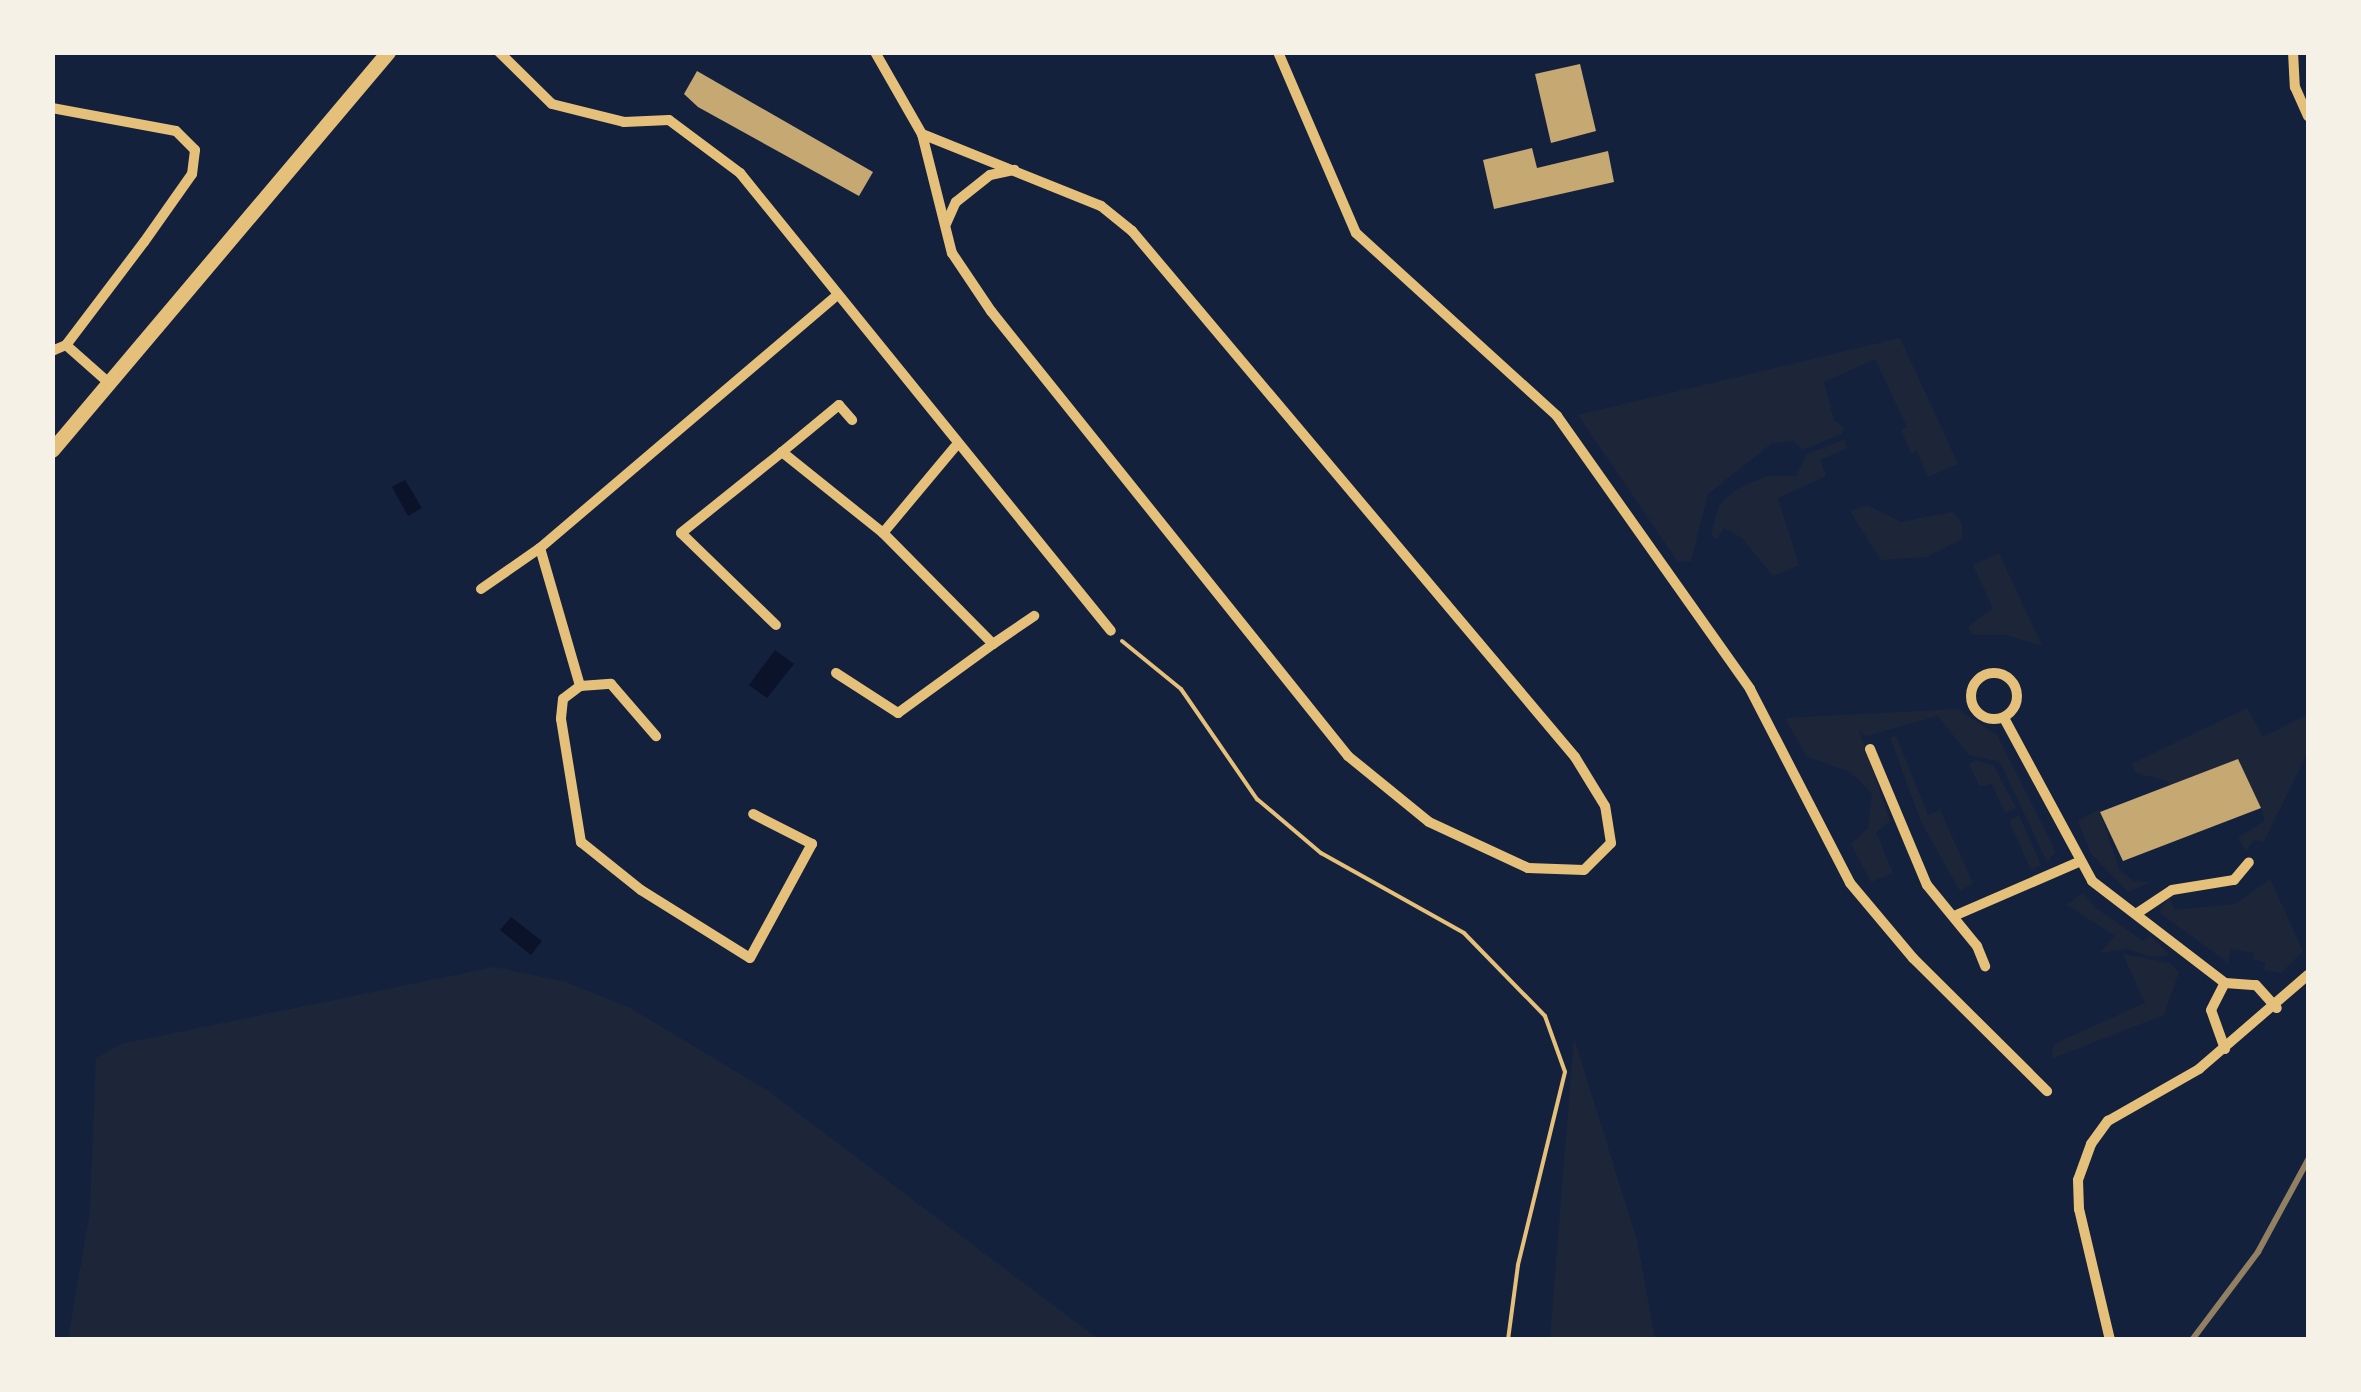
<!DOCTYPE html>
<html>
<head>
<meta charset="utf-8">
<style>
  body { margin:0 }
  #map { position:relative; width:2361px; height:1392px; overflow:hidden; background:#14213d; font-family:Barlow,sans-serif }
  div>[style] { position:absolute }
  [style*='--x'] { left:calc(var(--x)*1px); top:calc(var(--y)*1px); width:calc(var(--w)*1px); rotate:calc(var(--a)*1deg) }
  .green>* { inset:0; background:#1d2539 }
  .water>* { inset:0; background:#0b132b }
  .building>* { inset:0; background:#c6a872 }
  .path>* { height:4px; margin:-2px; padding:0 2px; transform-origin:2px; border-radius:2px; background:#e5c07b }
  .minor>* { height:10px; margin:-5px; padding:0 5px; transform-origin:5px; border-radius:5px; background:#e5c07b }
  .minor>.ring { margin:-5px; padding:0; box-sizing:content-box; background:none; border:10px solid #e5c07b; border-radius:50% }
  .secondary>* { height:15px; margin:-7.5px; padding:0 7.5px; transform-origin:7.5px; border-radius:7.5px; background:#e5c07b }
  .rail>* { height:6px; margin:-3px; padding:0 3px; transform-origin:3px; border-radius:3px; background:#918062 }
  span { translate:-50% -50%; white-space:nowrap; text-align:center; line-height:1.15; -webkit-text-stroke:8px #f6f1e7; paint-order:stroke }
  .frame { position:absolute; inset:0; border:55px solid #f6f1e7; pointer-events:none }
</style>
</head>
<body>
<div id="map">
  <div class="green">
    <div style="clip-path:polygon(1900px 338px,1958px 464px,1928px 477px,1917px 451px,1911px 453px,1901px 430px,1907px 427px,1875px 359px,1824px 382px,1834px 420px,1845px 428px,1841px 434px,1803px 450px,1794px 441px,1772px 443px,1708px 494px,1691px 561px,1678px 562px,1578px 415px)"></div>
    <div style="clip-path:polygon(1844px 440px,1847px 448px,1820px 460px,1826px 476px,1778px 498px,1799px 565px,1773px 576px,1742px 538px,1724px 528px,1717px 539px,1711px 536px,1719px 505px,1737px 489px,1767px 476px,1796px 476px,1807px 454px)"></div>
    <div style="clip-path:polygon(1867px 505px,1901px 522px,1953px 512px,1962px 524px,1962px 539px,1926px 557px,1881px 560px,1850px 511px)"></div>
    <div style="clip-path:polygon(1999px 553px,2042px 646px,2006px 635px,1972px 635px,1968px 627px,1993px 608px,1973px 565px)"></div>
    <div style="clip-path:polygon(2247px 708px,2263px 737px,2308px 714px,2308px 751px,2264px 842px,2254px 840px,2246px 851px,2238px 837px,2265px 821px,2261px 808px,2172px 789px,2167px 781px,2136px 773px,2131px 764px)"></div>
    <div style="clip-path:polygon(1958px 709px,1997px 735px,2056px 852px,2047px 862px,2000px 762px,1969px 755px,1938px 716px,1866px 736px,1859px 730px,1890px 821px,1876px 832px,1893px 873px,1871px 882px,1851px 844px,1868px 828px,1872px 794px,1852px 773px,1806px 756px,1785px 718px)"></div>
    <div style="clip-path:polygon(1896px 736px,1928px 815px,1940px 810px,1973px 883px,1960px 891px,1921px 822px,1890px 737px)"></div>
    <div style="clip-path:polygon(1976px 760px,1994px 766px,2016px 808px,2005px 813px,1992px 784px,1979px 786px,1969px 764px)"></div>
    <div style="clip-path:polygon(2099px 809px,2119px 869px,2133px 881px,2151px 882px,2128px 892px,2091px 854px,2078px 821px)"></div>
    <div style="clip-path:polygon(2019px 815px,2041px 865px,2031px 870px,2009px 821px)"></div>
    <div style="clip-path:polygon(2270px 879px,2303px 951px,2281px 973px,2264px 970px,2265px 962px,2253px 959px,2254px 953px,2231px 949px,2228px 963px,2159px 912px,2169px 897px,2175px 910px,2235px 904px)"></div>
    <div style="clip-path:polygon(2083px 893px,2096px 908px,2143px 941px,2151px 936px,2170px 955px,2151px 957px,2128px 949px,2100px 953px,2115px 936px,2067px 905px)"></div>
    <div style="clip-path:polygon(2123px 954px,2170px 963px,2179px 972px,2164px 1015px,2051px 1059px,2054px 1044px,2145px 1003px)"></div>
    <div style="clip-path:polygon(494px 967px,566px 982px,630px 1008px,768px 1091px,1098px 1339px,68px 1339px,90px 1211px,96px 1058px,121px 1044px)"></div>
    <div style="clip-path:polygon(1574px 1038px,1637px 1240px,1655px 1339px,1550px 1339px)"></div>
  </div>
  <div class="water">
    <div style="clip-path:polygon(405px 480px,422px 508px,408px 516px,392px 487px)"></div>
    <div style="clip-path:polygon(775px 650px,794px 664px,767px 698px,749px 685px)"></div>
    <div style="clip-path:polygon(511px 917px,542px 941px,531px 955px,500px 930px)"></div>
  </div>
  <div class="building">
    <div style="clip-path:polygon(1580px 64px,1596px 131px,1551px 143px,1535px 74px)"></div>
    <div style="clip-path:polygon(697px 71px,873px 172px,859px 196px,698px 107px,684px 94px)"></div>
    <div style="clip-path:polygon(1532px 148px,1537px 168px,1608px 151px,1614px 182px,1494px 209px,1483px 160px)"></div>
    <div style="clip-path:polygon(2238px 759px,2261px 808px,2123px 861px,2100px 812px)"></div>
  </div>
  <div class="path">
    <div style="--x:1122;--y:641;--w:76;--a:39.1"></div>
    <div style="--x:1181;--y:689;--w:134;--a:55.4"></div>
    <div style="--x:1257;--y:799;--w:84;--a:40.2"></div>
    <div style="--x:1321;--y:853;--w:164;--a:29.2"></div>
    <div style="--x:1464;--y:933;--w:116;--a:45.7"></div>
    <div style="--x:1545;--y:1016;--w:59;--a:70.3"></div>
    <div style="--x:1565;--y:1072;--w:199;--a:103.7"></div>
    <div style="--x:1518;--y:1265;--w:76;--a:97.6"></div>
  </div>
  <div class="minor">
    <div style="--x:499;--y:52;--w:74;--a:44.5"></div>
    <div style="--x:552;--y:104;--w:74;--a:14"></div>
    <div style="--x:624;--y:122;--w:45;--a:-2.5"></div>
    <div style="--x:669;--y:120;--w:89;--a:36.7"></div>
    <div style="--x:740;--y:173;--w:589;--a:50.99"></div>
    <div style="--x:875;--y:52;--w:95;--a:60.2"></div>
    <div style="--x:922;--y:134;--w:123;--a:75.9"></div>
    <div style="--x:952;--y:253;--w:70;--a:56.1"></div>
    <div style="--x:991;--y:311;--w:571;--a:51.26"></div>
    <div style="--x:1348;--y:756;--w:104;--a:39.2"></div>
    <div style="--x:1429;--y:822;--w:109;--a:24.9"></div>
    <div style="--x:1528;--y:868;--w:56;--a:2"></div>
    <div style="--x:1584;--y:870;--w:38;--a:-45"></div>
    <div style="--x:1611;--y:843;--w:37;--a:-99"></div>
    <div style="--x:1605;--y:806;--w:57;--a:-121.5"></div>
    <div style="--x:1575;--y:757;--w:688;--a:-130.1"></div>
    <div style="--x:1132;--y:231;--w:40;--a:-141"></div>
    <div style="--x:1101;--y:206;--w:193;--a:-158.1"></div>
    <div style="--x:1278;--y:52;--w:197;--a:66.7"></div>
    <div style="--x:1356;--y:233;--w:272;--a:42.3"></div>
    <div style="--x:1557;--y:416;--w:334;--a:54.7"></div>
    <div style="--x:1750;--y:689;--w:218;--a:62.7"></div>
    <div style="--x:1850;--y:883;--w:98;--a:50"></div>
    <div style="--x:1913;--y:958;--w:189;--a:44.8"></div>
    <div style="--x:2293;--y:52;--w:35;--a:87"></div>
    <div style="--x:2295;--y:87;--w:32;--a:66"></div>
    <div style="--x:52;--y:108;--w:126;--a:10.5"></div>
    <div style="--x:176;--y:131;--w:27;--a:45"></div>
    <div style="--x:195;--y:150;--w:24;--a:97"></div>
    <div style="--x:192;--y:174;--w:83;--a:125.2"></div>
    <div style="--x:144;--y:242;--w:129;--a:127.1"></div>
    <div style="--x:66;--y:345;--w:15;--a:157"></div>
    <div style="--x:946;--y:224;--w:24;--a:-66"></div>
    <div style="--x:956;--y:202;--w:43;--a:-38.5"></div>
    <div style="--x:990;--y:175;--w:25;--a:-12"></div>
    <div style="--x:66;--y:345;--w:57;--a:41.5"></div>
    <div style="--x:782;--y:452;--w:74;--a:-39.5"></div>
    <div style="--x:839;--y:405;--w:20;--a:49"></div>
    <div style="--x:540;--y:548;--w:144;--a:73.8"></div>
    <div style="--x:580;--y:686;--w:21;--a:143"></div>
    <div style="--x:563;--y:699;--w:20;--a:96"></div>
    <div style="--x:561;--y:719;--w:125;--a:80.8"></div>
    <div style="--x:581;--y:842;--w:77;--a:38.7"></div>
    <div style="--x:641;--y:890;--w:128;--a:32"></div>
    <div style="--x:750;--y:958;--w:130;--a:-61.5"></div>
    <div style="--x:812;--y:844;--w:66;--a:-153"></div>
    <div style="--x:481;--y:589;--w:72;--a:-34.8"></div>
    <div style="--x:540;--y:548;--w:390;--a:-40.4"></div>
    <div style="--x:776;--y:625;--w:132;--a:-135.9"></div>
    <div style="--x:681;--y:533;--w:129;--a:-38.7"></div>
    <div style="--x:782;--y:452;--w:129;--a:38.7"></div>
    <div style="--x:993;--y:644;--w:50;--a:-34.3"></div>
    <div class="ring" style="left:1971px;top:673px;width:36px;height:36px"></div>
    <div style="--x:836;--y:673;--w:74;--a:32.8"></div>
    <div style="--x:898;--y:713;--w:117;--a:-36"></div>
    <div style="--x:993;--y:644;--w:156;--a:-134.7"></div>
    <div style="--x:883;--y:533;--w:112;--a:-50.1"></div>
    <div style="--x:580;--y:686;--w:31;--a:-4"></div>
    <div style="--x:611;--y:684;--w:69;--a:49.1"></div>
    <div style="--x:2004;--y:718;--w:185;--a:61.6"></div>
    <div style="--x:2092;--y:881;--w:168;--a:37.5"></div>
    <div style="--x:1870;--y:749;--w:147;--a:67.3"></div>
    <div style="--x:1927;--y:885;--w:79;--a:50.7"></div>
    <div style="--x:1977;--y:946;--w:22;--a:68"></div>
    <div style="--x:2136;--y:914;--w:43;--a:-33.7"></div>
    <div style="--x:2172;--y:890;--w:63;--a:-9.2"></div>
    <div style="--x:2234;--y:880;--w:23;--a:-50"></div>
    <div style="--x:1954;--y:916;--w:138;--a:-23.4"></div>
    <div style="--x:2225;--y:1049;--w:41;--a:-109.7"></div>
    <div style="--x:2211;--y:1010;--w:30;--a:-63"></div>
    <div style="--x:2225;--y:983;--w:31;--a:4"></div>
    <div style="--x:2256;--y:985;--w:31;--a:48"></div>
    <div style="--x:2110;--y:1340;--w:135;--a:-103.3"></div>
    <div style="--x:2079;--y:1209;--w:29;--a:-92"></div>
    <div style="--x:2078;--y:1180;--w:38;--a:-70"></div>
    <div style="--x:2091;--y:1144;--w:29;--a:-54"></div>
    <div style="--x:2108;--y:1121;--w:105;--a:-29.7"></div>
    <div style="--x:2199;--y:1069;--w:144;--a:-40.8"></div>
  </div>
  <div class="secondary">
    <div style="--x:52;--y:450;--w:521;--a:-49.83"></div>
  </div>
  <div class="rail">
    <div style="--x:2192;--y:1340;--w:110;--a:-53.1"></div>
    <div style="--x:2258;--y:1252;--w:105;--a:-61.5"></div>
  </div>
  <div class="frame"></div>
</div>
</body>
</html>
